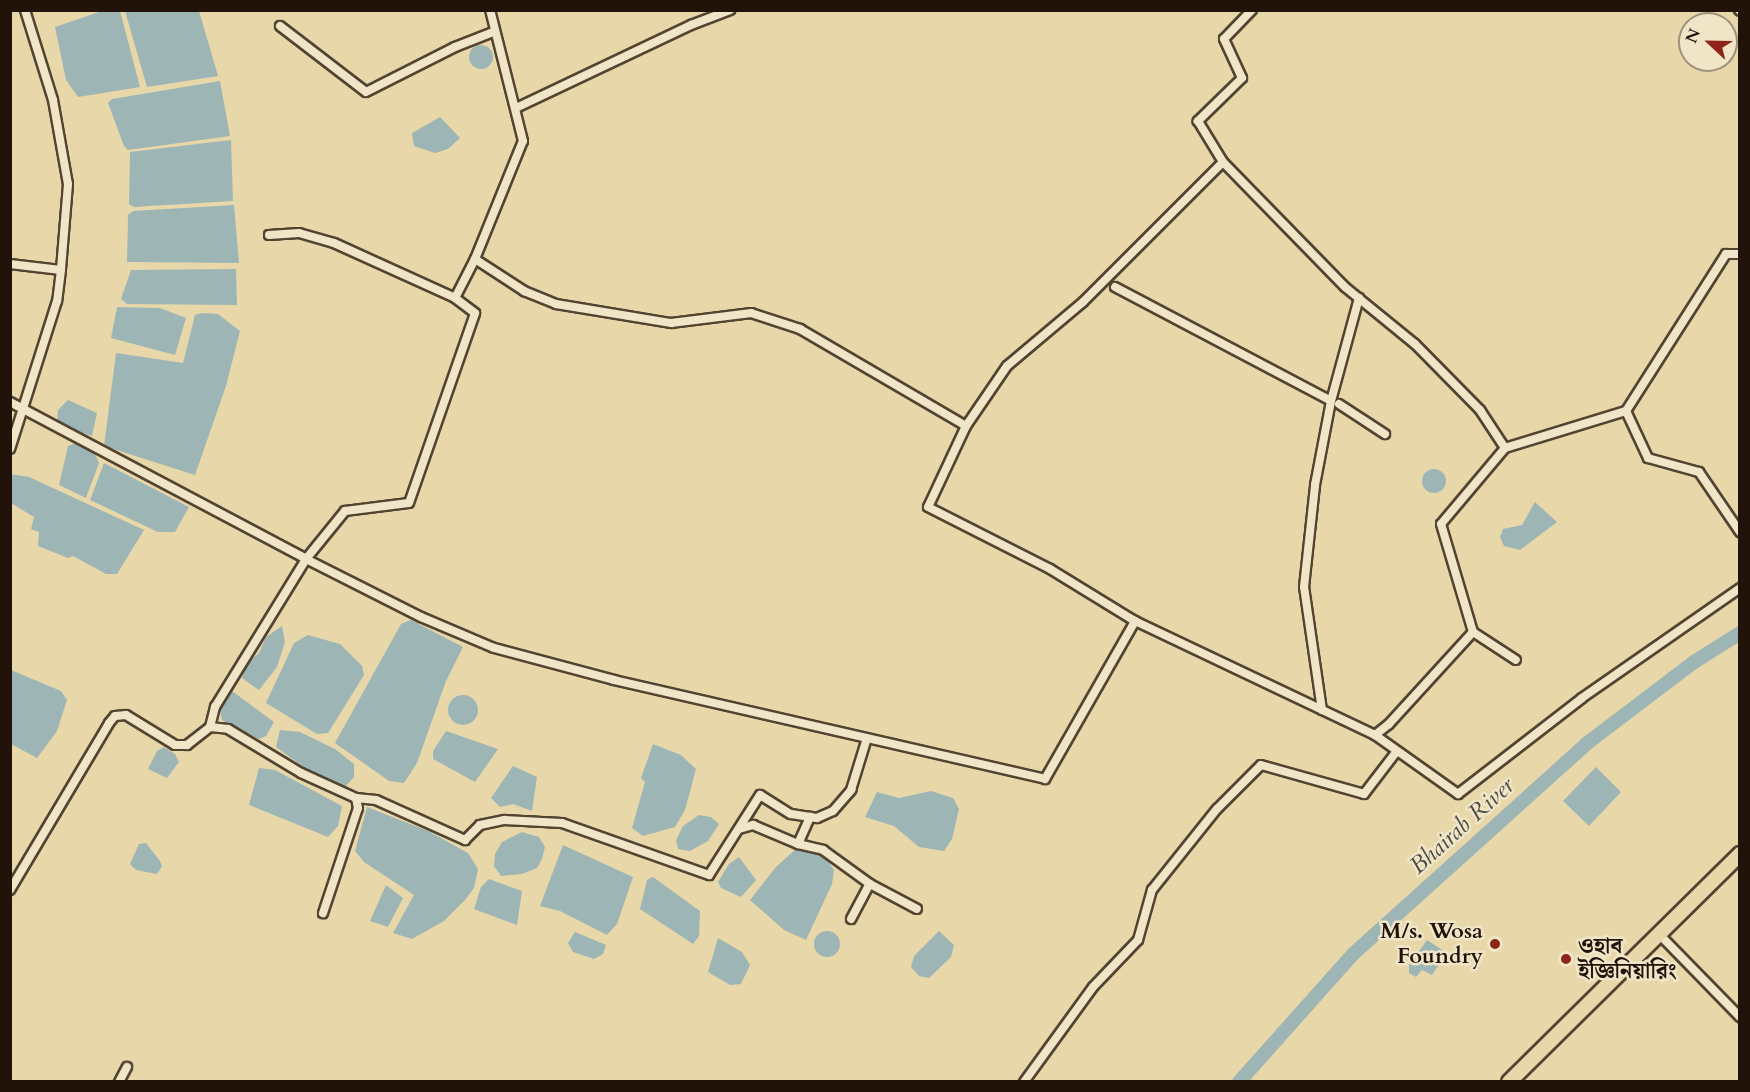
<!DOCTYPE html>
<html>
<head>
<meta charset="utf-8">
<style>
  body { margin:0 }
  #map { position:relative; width:1750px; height:1092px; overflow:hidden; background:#e8d7a9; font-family:Cardo,"Noto Serif Bengali",serif }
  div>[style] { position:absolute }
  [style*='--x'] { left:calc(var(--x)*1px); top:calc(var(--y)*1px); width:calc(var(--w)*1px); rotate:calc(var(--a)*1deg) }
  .water>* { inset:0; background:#9db6b5 }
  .round { border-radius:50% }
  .river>* { height:14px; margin:-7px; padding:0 7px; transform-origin:7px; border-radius:7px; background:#9db6b5 }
  .roads { filter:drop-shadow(2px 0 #534431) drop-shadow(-2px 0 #534431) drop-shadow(0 2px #534431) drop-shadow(0 -2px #534431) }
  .minor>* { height:8px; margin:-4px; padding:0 4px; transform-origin:4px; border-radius:4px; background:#f0e5c7 }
  .trunk>* { height:14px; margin:-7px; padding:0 7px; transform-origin:7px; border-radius:7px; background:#e8d7a9 }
  .dots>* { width:16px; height:16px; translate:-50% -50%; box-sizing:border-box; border:3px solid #f0e5c7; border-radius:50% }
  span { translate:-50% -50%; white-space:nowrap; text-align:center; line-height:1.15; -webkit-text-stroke:5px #f0e5c7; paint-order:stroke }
  .poi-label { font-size:22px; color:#211309; font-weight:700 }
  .right { translate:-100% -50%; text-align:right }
  .left { translate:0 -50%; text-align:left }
  .water-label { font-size:24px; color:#4c4c45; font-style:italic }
  .frame { position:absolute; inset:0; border:12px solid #211309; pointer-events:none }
  .north { position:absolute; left:1678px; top:12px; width:60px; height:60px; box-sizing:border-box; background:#f0e5c7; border:2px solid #9d917b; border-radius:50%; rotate:292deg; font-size:16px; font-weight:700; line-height:24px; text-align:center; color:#211309 }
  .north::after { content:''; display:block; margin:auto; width:21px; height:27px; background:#8f2418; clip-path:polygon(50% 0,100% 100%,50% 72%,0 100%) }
</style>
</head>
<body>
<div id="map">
  <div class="water">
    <div style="clip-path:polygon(102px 11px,120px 11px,140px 87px,78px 97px,66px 80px,55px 27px)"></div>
    <div style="clip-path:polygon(125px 11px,199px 11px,218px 76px,147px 87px)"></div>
    <div class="round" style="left:469px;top:45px;width:24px;height:24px"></div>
    <div style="clip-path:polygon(220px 81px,230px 136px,128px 150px,124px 146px,108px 103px,112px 99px)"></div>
    <div style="clip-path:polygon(440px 117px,460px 138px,448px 149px,435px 153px,414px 146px,412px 133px)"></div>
    <div style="clip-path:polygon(231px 140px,233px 201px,134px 207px,129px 204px,130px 152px)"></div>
    <div style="clip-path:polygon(234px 205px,239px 263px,127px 262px,128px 215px,133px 211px)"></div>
    <div style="clip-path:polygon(236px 269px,237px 305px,127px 304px,121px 299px,131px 270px)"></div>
    <div style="clip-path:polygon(117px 307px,160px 308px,186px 318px,175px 355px,111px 338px)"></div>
    <div style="clip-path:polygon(202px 313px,218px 314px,240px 331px,226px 386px,195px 475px,104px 446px,116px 353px,183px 363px,195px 315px)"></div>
    <div style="clip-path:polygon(68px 400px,97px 413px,92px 436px,57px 424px,58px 410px)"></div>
    <div style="clip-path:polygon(77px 443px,94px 452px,99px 463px,86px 498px,59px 485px,68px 446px)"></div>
    <div style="clip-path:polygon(104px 463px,189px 507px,175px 532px,158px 532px,90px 500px)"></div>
    <div class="round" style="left:1422px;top:469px;width:24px;height:24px"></div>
    <div style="clip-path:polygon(10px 474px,29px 477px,144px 530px,117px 574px,106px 574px,73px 556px,68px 558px,38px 546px,39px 532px,31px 529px,34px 517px,11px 503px)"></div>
    <div style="clip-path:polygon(1535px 502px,1557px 522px,1520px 550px,1504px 546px,1500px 537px,1503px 529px,1522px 525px)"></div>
    <div style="clip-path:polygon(411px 620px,463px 647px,446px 681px,417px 763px,404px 783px,389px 781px,335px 743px,401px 624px)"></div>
    <div style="clip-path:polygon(282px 626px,285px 642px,277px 667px,259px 690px,242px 678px,245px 665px,259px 653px,266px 637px)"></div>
    <div style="clip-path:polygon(308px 635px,340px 644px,362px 666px,364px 675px,328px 733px,317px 734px,266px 703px,294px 643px)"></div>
    <div style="clip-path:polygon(11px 670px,61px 691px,67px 700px,57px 731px,37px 758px,11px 744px)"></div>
    <div style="clip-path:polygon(232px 691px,274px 722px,266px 736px,259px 739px,222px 720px,220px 711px)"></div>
    <div class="round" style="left:448px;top:695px;width:30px;height:30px"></div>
    <div style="clip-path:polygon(280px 730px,300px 732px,335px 749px,354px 764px,354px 777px,346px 786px,328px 782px,298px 763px,276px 747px)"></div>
    <div style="clip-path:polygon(446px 731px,498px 749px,475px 782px,433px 759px,433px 751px)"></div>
    <div style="clip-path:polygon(653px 744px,681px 755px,696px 769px,685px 810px,675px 827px,643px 836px,632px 828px,645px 782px,641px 778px)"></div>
    <div style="clip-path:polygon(164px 747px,175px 754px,179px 762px,167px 778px,148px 769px,157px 751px)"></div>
    <div style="clip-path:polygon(513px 766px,537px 777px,532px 811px,513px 804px,500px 807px,491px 798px)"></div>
    <div style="clip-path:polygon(1596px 767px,1621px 792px,1589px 826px,1563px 801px)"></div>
    <div style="clip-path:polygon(259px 768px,275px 770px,342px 806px,338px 826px,328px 837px,249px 805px)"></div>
    <div style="clip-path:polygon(931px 791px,953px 798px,959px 809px,952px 839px,944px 851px,919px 847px,894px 826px,865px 817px,877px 792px,899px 798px)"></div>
    <div style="clip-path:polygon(367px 807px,428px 831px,468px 853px,478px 869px,474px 888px,465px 900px,444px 921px,412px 939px,393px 933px,414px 895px,364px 862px,355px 851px)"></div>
    <div style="clip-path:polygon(699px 815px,711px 817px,719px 824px,708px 841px,690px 851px,678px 849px,676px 840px,683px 826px)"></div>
    <div style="clip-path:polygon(522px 832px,539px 837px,545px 847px,542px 859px,537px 868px,522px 874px,501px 876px,494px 866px,495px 854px,502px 842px)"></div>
    <div style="clip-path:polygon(146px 843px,160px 861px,162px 866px,157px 874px,136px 870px,130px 864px,139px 844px)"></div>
    <div style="clip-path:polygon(563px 845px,633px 877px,617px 924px,607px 935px,560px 911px,540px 906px)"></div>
    <div style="clip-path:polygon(797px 848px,821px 851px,834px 870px,832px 884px,806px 940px,784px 930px,750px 900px,776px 867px)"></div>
    <div style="clip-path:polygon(739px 857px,756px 880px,741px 897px,721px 888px,718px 882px,729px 864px)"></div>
    <div style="clip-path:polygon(653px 877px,700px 911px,699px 936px,693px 944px,640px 909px,647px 880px)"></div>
    <div style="clip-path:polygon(489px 879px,522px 891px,517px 925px,474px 909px,481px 887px)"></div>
    <div style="clip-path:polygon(386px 885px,403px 898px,388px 927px,370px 921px)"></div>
    <div class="round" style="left:814px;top:931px;width:26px;height:26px"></div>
    <div style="clip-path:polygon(939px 931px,954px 945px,951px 957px,929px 978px,919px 976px,911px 967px,914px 956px)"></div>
    <div style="clip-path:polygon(575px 932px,606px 945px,603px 954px,594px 959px,573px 952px,568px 943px)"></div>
    <div style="clip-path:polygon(718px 938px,742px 952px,750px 965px,741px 984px,730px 985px,708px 972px)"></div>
    <div style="clip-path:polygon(1427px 940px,1447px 953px,1432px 975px,1422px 970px,1416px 977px,1409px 973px,1409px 965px)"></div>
  </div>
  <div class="river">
    <div style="--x:1239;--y:1082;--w:170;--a:-48.3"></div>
    <div style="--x:1352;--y:955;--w:315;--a:-42"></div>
    <div style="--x:1586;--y:744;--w:136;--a:-37.2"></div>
    <div style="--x:1694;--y:662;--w:54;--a:-32.2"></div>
  </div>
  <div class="roads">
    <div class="minor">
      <div style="--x:25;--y:10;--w:94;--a:72.7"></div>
      <div style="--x:53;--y:100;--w:85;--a:79.9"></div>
      <div style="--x:68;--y:184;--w:86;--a:94.7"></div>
      <div style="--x:1252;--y:10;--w:40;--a:134"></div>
      <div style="--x:1224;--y:39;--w:43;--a:65.2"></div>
      <div style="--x:1242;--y:78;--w:62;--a:135.7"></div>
      <div style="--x:1198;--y:121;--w:48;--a:58.6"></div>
      <div style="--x:1223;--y:162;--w:175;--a:45.7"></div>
      <div style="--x:1345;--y:287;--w:90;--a:39.2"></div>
      <div style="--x:1415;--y:344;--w:93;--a:45.4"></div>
      <div style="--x:1480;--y:410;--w:45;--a:56.7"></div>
      <div style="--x:1505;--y:448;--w:99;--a:130.1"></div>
      <div style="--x:1441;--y:524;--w:113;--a:73.5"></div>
      <div style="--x:1473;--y:632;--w:125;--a:132.4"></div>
      <div style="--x:1389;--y:724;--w:18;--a:142"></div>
      <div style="--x:1739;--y:10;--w:1;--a:45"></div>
      <div style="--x:280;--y:26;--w:108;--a:37.5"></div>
      <div style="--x:366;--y:92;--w:100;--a:-26.8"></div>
      <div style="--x:455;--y:47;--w:41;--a:-21.5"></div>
      <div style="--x:516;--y:108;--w:194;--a:-25.4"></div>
      <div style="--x:691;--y:25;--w:42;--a:-21"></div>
      <div style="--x:1223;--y:162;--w:198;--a:135"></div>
      <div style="--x:1083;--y:302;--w:99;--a:139.9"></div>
      <div style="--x:1007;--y:366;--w:73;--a:124.3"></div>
      <div style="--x:966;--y:426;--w:89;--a:115.1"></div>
      <div style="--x:928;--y:507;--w:137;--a:26.9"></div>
      <div style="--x:1050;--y:569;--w:100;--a:31.5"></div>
      <div style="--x:1135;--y:621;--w:266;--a:25.4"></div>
      <div style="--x:1375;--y:735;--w:102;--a:35.4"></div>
      <div style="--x:1458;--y:794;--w:157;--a:-37.7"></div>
      <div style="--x:1582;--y:698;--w:193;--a:-34.8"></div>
      <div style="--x:269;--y:235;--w:30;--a:-4"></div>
      <div style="--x:299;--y:233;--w:36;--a:16"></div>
      <div style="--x:334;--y:243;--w:133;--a:24.4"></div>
      <div style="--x:1740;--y:254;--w:14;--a:180"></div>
      <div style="--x:1726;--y:254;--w:186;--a:122.5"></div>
      <div style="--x:1626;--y:411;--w:52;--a:64.9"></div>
      <div style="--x:1648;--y:458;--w:53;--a:15.4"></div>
      <div style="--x:1699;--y:472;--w:73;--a:55.7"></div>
      <div style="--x:475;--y:259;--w:59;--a:33.1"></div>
      <div style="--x:524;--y:291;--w:35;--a:22"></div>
      <div style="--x:556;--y:304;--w:117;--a:9.4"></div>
      <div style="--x:671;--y:323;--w:81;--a:-7.1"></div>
      <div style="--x:751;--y:313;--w:52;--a:18.1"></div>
      <div style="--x:800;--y:329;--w:192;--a:30.3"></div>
      <div style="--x:10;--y:264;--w:51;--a:6.7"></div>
      <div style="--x:61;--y:270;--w:31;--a:97"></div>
      <div style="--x:57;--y:301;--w:155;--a:107.6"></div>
      <div style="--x:1115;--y:287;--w:244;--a:27.8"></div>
      <div style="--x:1331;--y:401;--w:107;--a:-74.8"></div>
      <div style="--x:10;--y:402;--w:335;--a:27.9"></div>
      <div style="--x:306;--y:559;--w:129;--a:26.8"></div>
      <div style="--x:421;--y:617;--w:79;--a:23"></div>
      <div style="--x:494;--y:648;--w:124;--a:14.9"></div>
      <div style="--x:614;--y:680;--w:442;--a:12.9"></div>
      <div style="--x:1045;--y:779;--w:182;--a:-60.3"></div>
      <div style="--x:1339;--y:404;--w:55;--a:33.1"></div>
      <div style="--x:1505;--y:448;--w:127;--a:-17"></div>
      <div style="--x:1473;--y:632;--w:51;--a:33.1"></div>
      <div style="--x:1322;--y:710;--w:124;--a:-98.3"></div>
      <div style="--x:1304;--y:587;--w:103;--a:-83.8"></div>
      <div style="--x:1315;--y:485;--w:86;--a:-79.2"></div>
      <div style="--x:210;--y:727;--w:21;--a:-76"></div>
      <div style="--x:215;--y:707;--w:174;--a:-58.4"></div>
      <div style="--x:306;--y:559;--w:62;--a:-50.9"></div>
      <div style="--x:345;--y:511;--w:64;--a:-7.1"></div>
      <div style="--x:409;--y:503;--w:201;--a:-70.8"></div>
      <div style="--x:475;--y:313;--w:25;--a:-143"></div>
      <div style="--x:455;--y:298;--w:44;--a:-62.9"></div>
      <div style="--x:475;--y:259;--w:127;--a:-67.9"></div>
      <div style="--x:523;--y:141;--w:135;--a:-104.1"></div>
      <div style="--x:356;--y:798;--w:20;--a:6"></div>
      <div style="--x:376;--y:800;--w:98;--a:24.2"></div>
      <div style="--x:465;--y:840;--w:21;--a:-45"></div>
      <div style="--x:480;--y:825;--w:25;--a:-12"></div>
      <div style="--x:504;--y:820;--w:58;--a:3"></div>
      <div style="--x:562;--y:823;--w:156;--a:19.5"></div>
      <div style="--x:709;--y:875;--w:95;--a:-57.5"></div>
      <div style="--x:760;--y:795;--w:36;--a:32"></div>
      <div style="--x:791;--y:814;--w:26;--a:9"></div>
      <div style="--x:817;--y:818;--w:17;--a:-24"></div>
      <div style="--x:833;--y:811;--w:28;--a:-49"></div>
      <div style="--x:851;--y:790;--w:54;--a:-72.9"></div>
      <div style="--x:739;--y:829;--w:15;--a:-16"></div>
      <div style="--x:753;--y:825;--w:49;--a:22.9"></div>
      <div style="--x:798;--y:844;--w:26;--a:13"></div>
      <div style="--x:823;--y:850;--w:58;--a:35.9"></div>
      <div style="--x:870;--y:884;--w:53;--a:28"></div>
      <div style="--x:798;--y:844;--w:30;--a:-66"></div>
      <div style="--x:10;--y:890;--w:194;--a:-59.3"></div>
      <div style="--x:109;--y:723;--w:9;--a:-49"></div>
      <div style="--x:115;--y:716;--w:11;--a:-5"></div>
      <div style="--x:126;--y:715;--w:57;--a:31.5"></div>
      <div style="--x:175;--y:745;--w:12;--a:0"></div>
      <div style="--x:187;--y:745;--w:29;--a:-38"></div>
      <div style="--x:210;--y:727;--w:18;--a:6"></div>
      <div style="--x:228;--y:729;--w:85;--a:31.1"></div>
      <div style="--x:301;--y:773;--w:60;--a:24.4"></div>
      <div style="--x:356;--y:798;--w:10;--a:79"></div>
      <div style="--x:358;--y:808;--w:111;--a:108.4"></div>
      <div style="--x:851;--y:919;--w:40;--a:-62"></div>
      <div style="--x:1657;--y:932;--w:119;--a:45.7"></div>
      <div style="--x:119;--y:1082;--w:17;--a:-62"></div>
      <div style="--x:1024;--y:1082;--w:117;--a:-54"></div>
      <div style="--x:1093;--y:987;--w:65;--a:-46.2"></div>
      <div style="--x:1138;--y:940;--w:52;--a:-74.4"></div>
      <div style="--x:1152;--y:890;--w:104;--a:-51.3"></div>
      <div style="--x:1217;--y:809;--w:62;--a:-45"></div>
      <div style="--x:1261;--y:765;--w:107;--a:15.7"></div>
      <div style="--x:1364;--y:794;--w:54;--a:-52.5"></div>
    </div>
    <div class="trunk">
      <div style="--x:1509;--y:1082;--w:325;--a:-44.6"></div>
    </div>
  </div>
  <div class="dots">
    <div style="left:1495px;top:944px;background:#8f2418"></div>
    <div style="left:1566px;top:959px;background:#8f2418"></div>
  </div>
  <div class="poi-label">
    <span class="right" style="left:1483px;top:944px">M/s. Wosa<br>Foundry</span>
    <span class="left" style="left:1578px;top:959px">ওহাব<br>ইজ্ঞিনিয়ারিং</span>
  </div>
  <div class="water-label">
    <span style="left:1462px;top:826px;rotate:-42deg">Bhairab River</span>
  </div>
  <div class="frame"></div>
  <div class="north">N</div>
</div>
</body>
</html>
